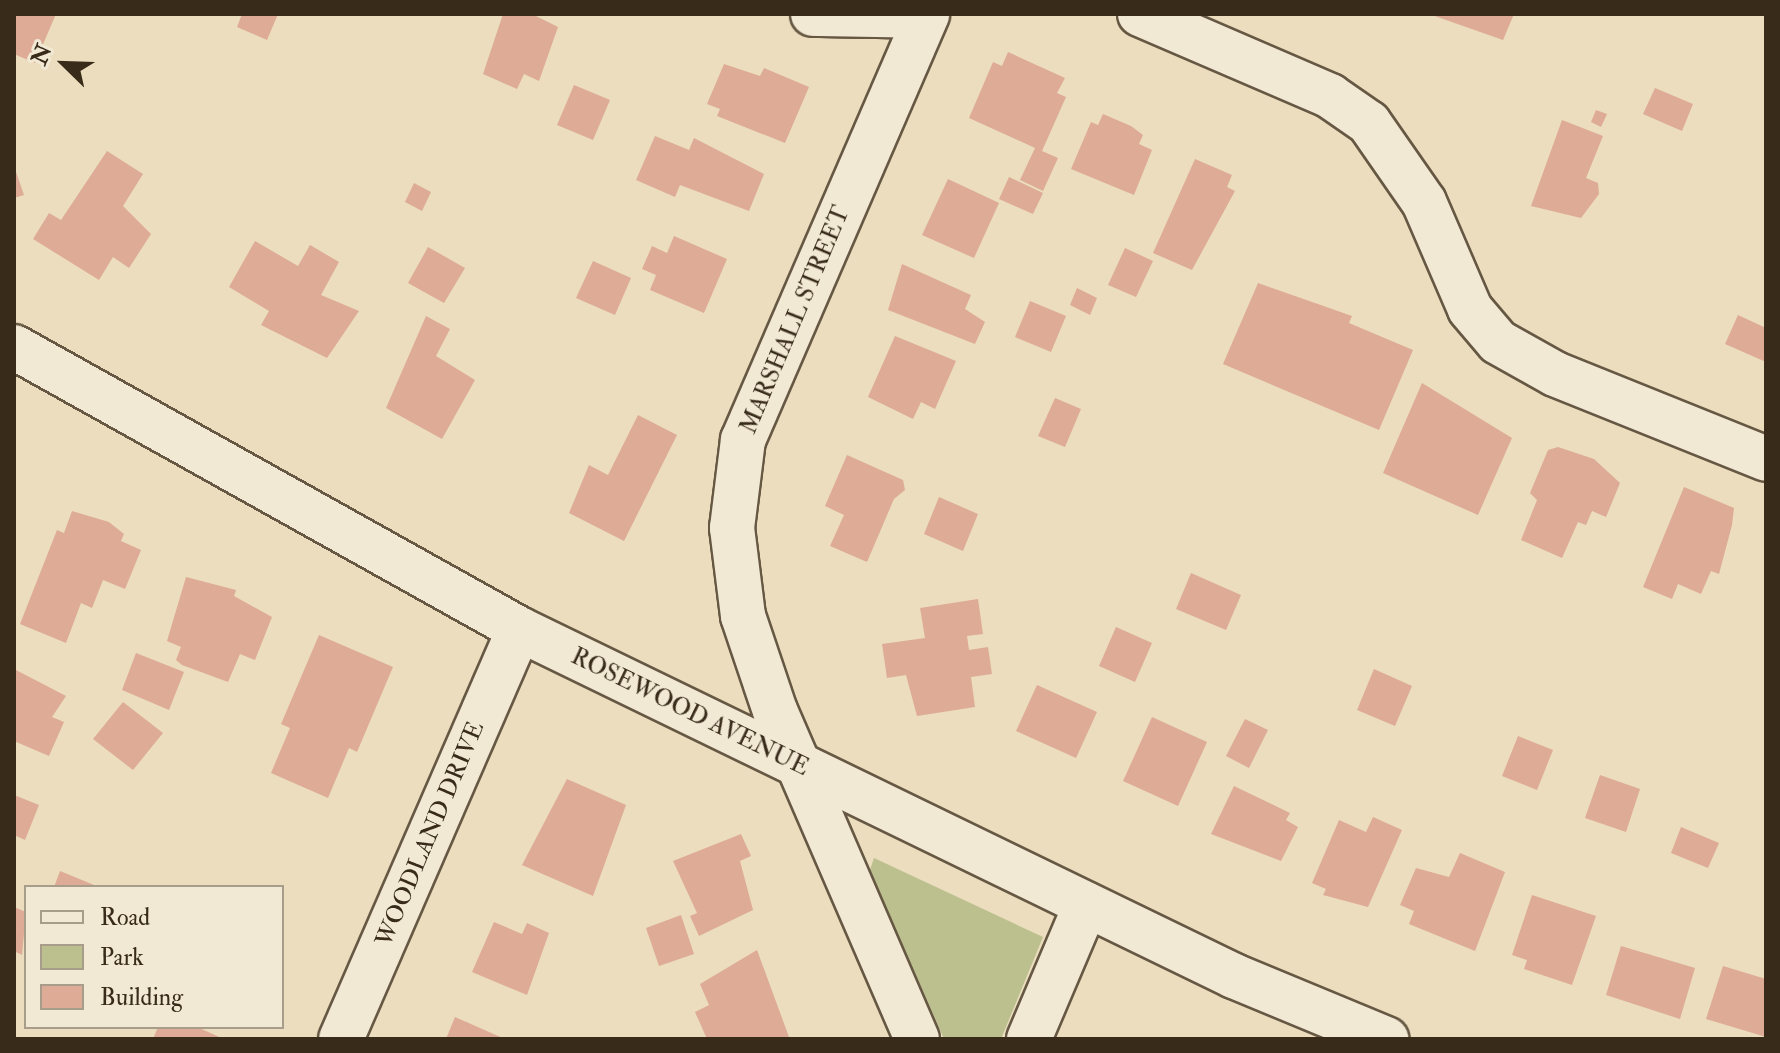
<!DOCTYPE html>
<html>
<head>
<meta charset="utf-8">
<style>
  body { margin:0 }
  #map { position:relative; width:1780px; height:1053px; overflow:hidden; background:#ebddbe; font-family:"IM FELL Double Pica",serif }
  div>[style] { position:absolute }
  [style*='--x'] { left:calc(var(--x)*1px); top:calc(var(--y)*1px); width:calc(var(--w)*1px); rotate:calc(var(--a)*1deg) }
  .green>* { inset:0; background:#bcc08e }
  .building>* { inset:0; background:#deab97 }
  .roads { filter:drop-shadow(2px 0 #665843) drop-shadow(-2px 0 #665843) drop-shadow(0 2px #665843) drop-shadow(0 -2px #665843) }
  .street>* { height:44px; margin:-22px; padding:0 22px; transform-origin:22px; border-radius:22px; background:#f2e9d5 }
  span { translate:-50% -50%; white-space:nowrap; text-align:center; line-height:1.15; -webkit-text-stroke:6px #f2e9d5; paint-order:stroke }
  .street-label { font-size:24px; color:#392b1a }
  .frame { position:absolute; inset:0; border:16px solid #392b1a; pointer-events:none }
  .legend { position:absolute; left:24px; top:885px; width:260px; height:144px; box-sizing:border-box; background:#f2e9d5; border:2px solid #a89d8a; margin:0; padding:10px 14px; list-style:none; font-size:24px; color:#392b1a }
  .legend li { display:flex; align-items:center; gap:16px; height:40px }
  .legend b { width:40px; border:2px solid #a89d8a }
  .north { position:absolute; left:24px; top:24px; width:80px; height:80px; -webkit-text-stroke:6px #f2e9d5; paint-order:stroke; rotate:293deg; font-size:22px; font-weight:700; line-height:32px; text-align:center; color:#392b1a }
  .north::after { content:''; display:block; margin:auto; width:28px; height:36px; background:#392b1a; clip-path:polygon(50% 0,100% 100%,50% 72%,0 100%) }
</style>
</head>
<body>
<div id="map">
  <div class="green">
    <div style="clip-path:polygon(874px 858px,1043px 937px,1001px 1039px,944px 1039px,870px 870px)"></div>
  </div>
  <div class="building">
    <div style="clip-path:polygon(14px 14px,56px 14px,35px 63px,14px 54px)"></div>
    <div style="clip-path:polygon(242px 14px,278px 14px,267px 40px,237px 27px)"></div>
    <div style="clip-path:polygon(503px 14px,532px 14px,558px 27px,539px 81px,524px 74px,517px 89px,483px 74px)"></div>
    <div style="clip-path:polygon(1429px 14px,1514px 14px,1503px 40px)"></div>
    <div style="clip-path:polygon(1008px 52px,1065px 78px,1057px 93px,1066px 97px,1042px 151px,1058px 158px,1043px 191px,1020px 180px,1035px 148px,969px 118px,993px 62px,1002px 66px)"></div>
    <div style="clip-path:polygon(724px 64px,760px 76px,764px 68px,809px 87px,785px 143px,717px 116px,720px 109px,707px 104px)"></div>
    <div style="clip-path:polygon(574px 85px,610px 100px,593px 140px,557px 125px)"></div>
    <div style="clip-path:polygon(1655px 88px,1693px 104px,1682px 131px,1643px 114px)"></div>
    <div style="clip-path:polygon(1596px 110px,1607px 114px,1601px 127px,1591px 122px)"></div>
    <div style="clip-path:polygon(1103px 114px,1131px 126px,1143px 135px,1139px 144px,1152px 150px,1134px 195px,1071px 169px,1091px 122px,1098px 125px)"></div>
    <div style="clip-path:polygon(1562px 120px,1603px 136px,1586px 178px,1598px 183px,1599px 194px,1581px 218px,1531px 206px)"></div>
    <div style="clip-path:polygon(655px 136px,689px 150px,694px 138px,764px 174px,749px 211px,680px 185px,675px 197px,636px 180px)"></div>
    <div style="clip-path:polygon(107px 151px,143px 174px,123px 206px,151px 234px,129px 268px,113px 257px,99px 280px,33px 239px,49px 213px,61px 220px)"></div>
    <div style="clip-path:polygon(1195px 159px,1232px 175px,1227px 187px,1235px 191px,1192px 270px,1153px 253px)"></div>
    <div style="clip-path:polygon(14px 166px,24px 195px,14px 198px)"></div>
    <div style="clip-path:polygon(1009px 177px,1043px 193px,1033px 214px,999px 199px)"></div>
    <div style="clip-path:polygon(948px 179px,999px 203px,974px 258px,922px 235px)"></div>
    <div style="clip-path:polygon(414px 183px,431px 192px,422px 211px,405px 202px)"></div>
    <div style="clip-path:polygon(674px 236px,727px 259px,704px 313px,650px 290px,656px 275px,642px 269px,652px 246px,667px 253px)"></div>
    <div style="clip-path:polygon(255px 241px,298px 266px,310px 245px,339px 262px,321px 295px,359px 311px,327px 358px,261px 325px,269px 311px,229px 287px)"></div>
    <div style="clip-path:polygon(428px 247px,465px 268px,444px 303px,408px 283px)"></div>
    <div style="clip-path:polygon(1125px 248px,1153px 261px,1136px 297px,1108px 285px)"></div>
    <div style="clip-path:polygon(593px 261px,631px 278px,615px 315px,576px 298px)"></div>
    <div style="clip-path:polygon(902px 264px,971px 295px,965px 309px,985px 322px,975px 344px,888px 310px)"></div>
    <div style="clip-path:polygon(1258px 283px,1352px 316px,1349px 323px,1413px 350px,1379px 430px,1223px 364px)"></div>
    <div style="clip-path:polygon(1077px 288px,1097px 298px,1090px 315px,1070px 305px)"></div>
    <div style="clip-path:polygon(1030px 301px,1066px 316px,1051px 352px,1015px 337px)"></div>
    <div style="clip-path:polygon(1738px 315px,1766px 328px,1766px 362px,1725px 344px)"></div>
    <div style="clip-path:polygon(426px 316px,450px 329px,436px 356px,475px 380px,442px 439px,386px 408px)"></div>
    <div style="clip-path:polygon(895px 336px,956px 361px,935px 409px,921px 402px,913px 419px,868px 397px)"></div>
    <div style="clip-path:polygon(1422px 383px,1512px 438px,1478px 515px,1383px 473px)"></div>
    <div style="clip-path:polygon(1055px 398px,1081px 409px,1065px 447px,1038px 436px)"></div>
    <div style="clip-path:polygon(638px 415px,677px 435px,624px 541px,569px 513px,589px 465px,608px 475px)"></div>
    <div style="clip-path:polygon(1558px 447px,1594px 459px,1620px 483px,1606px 517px,1592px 511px,1586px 525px,1578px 522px,1562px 558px,1521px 540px,1537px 500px,1530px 493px,1548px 450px)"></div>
    <div style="clip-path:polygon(847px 455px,903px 480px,905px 490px,894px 499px,867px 562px,830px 546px,844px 515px,825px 506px)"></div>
    <div style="clip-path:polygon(1684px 487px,1734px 508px,1732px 525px,1719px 574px,1711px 571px,1701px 594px,1678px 584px,1672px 599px,1643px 587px)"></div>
    <div style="clip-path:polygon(939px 497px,978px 514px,963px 551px,924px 534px)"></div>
    <div style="clip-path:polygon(72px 511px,109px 522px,124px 534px,121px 541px,141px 550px,125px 589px,103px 580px,92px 608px,81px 603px,66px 643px,20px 624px,57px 530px,64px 533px)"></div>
    <div style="clip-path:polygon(1191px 573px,1241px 595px,1226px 630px,1176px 609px)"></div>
    <div style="clip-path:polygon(186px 577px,236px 590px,234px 596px,272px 617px,255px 660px,240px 654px,228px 682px,182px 665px,176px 660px,181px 647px,167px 641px)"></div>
    <div style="clip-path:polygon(978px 599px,983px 634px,967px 636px,969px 650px,988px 647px,992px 674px,971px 677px,975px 707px,917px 716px,906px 675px,887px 678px,882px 644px,925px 638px,920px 608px)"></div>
    <div style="clip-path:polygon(1116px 627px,1152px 643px,1135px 682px,1099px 666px)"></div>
    <div style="clip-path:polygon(319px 635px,393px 667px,357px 752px,349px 748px,328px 798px,271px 773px,290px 728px,281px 724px)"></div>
    <div style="clip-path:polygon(136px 653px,184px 672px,169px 710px,122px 690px)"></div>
    <div style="clip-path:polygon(14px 669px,66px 696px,52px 717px,64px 722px,49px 756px,14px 741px)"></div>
    <div style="clip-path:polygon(1374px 669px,1412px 686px,1395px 726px,1357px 710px)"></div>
    <div style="clip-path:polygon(1037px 685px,1097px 712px,1076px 758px,1016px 731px)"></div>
    <div style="clip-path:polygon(123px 702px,163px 733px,133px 770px,93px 739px)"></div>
    <div style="clip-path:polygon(1152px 717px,1207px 742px,1178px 806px,1123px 781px)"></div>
    <div style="clip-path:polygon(1245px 719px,1268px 730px,1249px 768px,1226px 756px)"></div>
    <div style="clip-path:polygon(1518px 736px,1553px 750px,1537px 790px,1502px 776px)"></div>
    <div style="clip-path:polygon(1600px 775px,1640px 789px,1626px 832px,1585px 818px)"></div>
    <div style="clip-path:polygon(567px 779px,626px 805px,593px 896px,522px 865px)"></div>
    <div style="clip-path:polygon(1234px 786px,1290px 813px,1286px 820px,1298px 827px,1281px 861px,1211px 834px)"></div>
    <div style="clip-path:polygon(14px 795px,39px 805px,25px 840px,14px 835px)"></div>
    <div style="clip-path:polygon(1373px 817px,1402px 830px,1368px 907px,1323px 895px,1326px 889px,1312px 883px,1339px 820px,1366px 832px)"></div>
    <div style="clip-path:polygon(1681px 827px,1719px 843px,1708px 868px,1671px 853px)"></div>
    <div style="clip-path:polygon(741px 834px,751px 856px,740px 861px,753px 910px,699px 936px,690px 916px,697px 913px,673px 861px)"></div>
    <div style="clip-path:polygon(1460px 853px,1505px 872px,1475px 951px,1409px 924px,1414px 911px,1400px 905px,1416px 868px,1449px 877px)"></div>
    <div style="clip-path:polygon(60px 871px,99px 887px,54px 887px)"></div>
    <div style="clip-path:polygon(1532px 895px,1596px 916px,1572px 985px,1524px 969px,1527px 960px,1512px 955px)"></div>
    <div style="clip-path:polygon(14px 907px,26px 912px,22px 955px,14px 951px)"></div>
    <div style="clip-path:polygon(681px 915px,694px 954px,659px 966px,646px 928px)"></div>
    <div style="clip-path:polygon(494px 922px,522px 934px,527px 923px,549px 933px,527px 995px,472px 972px)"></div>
    <div style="clip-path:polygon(1621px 946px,1695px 968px,1680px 1019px,1606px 995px)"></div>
    <div style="clip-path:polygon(757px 950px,789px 1037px,707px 1039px,695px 1012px,709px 1005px,700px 984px)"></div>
    <div style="clip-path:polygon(1723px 966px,1766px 979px,1766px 1037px,1706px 1019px)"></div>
    <div style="clip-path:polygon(455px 1017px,505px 1039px,446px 1039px)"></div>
    <div style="clip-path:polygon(158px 1027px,197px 1027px,224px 1039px,153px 1039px)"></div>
  </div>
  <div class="roads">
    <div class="street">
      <div style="--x:813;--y:14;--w:113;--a:1"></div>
      <div style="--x:1140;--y:14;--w:207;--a:23.3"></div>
      <div style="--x:1330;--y:96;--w:47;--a:34.7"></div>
      <div style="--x:1369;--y:123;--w:96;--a:55.2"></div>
      <div style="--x:1424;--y:202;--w:116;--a:66.7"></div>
      <div style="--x:1470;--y:309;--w:43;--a:49.7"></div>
      <div style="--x:1498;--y:342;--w:65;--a:29.3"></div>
      <div style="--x:1555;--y:374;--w:227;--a:21.9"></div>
      <div style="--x:14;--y:347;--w:578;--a:29.18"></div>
      <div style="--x:519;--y:629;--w:795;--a:25.89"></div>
      <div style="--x:1234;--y:976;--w:165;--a:22.5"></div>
      <div style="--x:341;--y:1039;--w:447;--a:-66.5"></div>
      <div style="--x:917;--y:1039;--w:357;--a:-113.4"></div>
      <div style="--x:775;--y:711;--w:100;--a:-108.6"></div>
      <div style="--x:743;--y:616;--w:89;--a:-97.1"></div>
      <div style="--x:732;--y:528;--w:89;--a:-82.9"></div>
      <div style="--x:743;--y:440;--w:464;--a:-66.6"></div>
      <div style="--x:1029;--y:1039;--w:146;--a:-67"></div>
    </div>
  </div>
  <div class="street-label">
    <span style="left:795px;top:320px;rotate:-67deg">MARSHALL STREET</span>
    <span style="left:690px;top:712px;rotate:26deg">ROSEWOOD AVENUE</span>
    <span style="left:430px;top:834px;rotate:-67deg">WOODLAND DRIVE</span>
  </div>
  <div class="frame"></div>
  <ul class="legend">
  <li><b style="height:10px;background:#f2e9d5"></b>Road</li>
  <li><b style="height:22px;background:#bcc08e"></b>Park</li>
  <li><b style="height:22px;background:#deab97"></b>Building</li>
  </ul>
  <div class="north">N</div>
</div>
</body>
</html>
